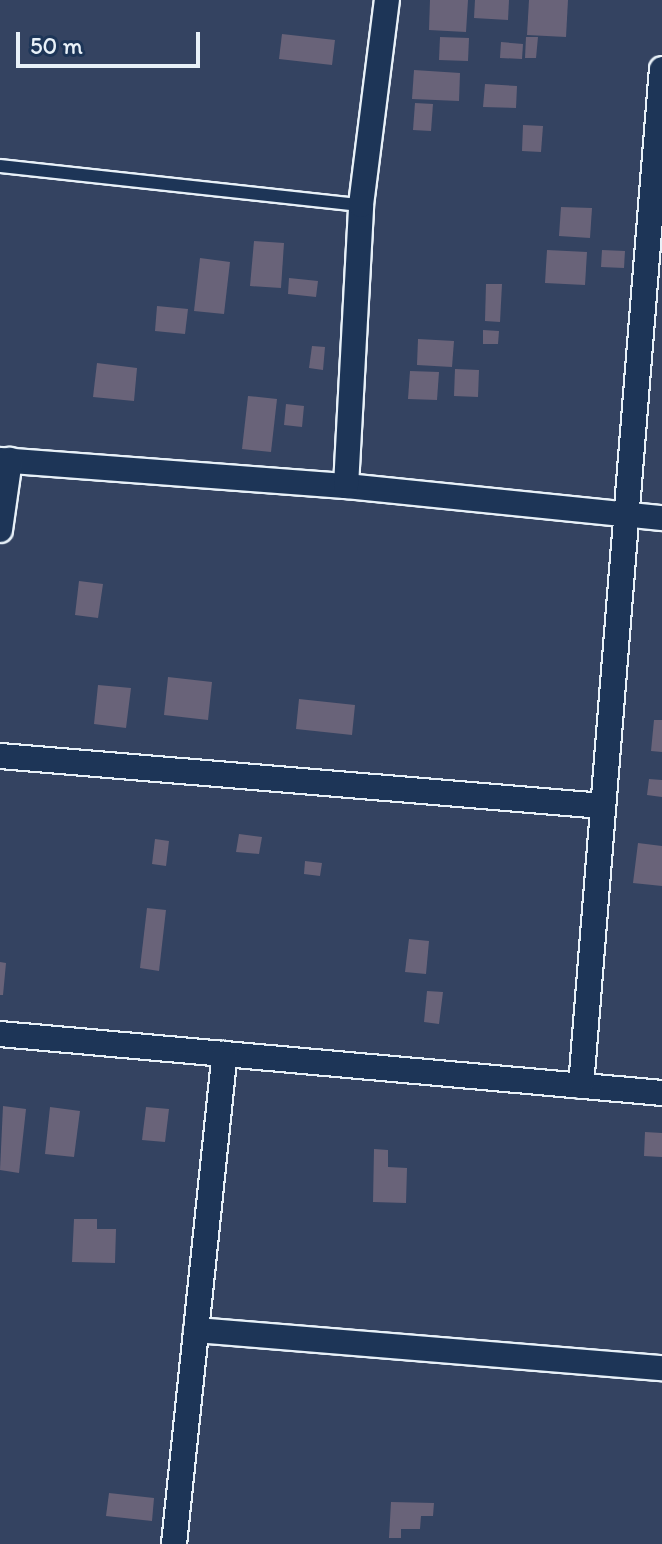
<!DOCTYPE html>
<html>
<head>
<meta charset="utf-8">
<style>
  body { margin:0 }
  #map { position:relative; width:662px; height:1544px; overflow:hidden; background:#344361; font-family:Itim,sans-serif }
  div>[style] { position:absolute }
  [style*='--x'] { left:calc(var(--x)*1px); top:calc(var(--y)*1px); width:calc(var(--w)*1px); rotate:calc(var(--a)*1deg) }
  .building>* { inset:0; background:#696379 }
  .roads { filter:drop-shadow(2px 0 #e8f1f8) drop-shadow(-2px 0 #e8f1f8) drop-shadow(0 2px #e8f1f8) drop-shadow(0 -2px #e8f1f8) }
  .service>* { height:12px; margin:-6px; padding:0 6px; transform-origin:6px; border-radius:6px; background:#1d3557 }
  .minor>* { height:24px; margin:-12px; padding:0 12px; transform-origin:12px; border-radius:12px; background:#1d3557 }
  span { translate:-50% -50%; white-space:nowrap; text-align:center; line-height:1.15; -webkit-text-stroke:6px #1d3557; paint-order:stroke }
  .scale { position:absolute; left:16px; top:32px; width:184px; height:36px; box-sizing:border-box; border:4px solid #e8f1f8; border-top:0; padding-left:10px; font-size:24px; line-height:28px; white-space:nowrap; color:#e8f1f8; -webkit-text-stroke:6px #1d3557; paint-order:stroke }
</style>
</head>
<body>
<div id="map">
  <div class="building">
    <div style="clip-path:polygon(430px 0,468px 0,466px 32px,429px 30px)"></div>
    <div style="clip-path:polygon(475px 0,509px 0,508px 20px,474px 18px)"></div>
    <div style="clip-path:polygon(529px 0,568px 0,566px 37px,527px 35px)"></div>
    <div style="clip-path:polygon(282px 34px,335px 40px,332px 65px,279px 59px)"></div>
    <div style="clip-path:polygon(440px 37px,469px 38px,468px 61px,439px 60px)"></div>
    <div style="clip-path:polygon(526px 37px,538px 37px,536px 58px,525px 58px)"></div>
    <div style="clip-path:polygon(501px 42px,523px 44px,522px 59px,500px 58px)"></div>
    <div style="clip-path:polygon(414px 70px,460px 73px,459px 101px,412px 99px)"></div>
    <div style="clip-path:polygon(485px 84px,517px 86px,516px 108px,483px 107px)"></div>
    <div style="clip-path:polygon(415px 103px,433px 104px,431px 131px,413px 130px)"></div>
    <div style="clip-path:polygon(523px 125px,543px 126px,541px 152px,522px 151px)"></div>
    <div style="clip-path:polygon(561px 207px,592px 208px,590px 238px,559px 236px)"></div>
    <div style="clip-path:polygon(254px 241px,284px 243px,281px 288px,250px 286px)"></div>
    <div style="clip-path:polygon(547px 250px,587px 252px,585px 285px,545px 283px)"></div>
    <div style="clip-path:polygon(602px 250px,625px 251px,624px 268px,601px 267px)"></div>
    <div style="clip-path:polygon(200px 258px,230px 262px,224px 314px,194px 311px)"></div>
    <div style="clip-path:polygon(289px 278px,318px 281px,316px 297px,288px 294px)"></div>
    <div style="clip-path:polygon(486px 284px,502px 284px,500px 322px,485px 321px)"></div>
    <div style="clip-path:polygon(157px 306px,188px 309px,185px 334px,155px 331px)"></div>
    <div style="clip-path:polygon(483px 330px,499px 331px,498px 344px,483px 344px)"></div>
    <div style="clip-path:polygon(418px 339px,454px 341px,452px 367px,417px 365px)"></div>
    <div style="clip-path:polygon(312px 346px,325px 347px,323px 370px,309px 368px)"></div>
    <div style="clip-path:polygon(97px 363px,137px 368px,134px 401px,93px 397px)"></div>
    <div style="clip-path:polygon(455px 369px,479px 370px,478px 397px,454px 396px)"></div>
    <div style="clip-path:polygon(410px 371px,439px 372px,437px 400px,408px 399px)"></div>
    <div style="clip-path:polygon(248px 396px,277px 399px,271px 452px,242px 449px)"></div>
    <div style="clip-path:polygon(286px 404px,304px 406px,302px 427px,284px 425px)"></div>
    <div style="clip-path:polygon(79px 581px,103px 584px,98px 618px,75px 615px)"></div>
    <div style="clip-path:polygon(168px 677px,212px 682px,208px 720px,164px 715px)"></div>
    <div style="clip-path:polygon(98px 685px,131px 688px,126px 728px,94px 724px)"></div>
    <div style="clip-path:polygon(299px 699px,355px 705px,352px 735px,296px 729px)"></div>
    <div style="clip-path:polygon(654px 720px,662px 720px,662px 752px,651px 751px)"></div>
    <div style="clip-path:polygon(649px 779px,662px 780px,662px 797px,647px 795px)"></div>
    <div style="clip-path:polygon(239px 834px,262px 837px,259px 854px,236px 852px)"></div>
    <div style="clip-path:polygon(155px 839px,169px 841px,166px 866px,152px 864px)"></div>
    <div style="clip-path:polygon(638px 843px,662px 846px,662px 886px,633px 883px)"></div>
    <div style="clip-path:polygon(305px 861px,322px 863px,320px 876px,304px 874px)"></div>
    <div style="clip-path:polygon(147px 908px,166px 910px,159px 971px,140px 968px)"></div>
    <div style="clip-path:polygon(409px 939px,429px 941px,426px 974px,405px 972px)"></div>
    <div style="clip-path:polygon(0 962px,6px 963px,3px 995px,0 995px)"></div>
    <div style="clip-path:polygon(427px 991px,443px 992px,439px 1024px,424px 1022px)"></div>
    <div style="clip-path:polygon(3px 1106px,26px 1109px,19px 1173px,0 1170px)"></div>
    <div style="clip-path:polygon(50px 1107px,80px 1111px,74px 1157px,45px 1154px)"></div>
    <div style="clip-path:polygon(146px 1107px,169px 1109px,165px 1142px,142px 1140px)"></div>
    <div style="clip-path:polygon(645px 1132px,662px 1133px,662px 1157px,644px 1156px)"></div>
    <div style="clip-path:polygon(374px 1149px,388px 1150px,388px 1167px,407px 1168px,406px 1203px,373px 1202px)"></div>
    <div style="clip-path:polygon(74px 1219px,97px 1219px,97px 1229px,116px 1229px,115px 1263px,72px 1262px)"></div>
    <div style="clip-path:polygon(109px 1493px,154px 1498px,152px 1521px,106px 1516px)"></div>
    <div style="clip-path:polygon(391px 1502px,434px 1503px,433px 1516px,421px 1516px,420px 1529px,401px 1529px,401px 1538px,389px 1538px)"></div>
  </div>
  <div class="roads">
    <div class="service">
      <div style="--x:0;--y:166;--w:363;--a:6.2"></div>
    </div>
    <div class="minor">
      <div style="--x:0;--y:460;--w:347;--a:4.3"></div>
      <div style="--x:346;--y:486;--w:318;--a:5.8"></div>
      <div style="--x:346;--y:486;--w:281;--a:-86.9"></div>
      <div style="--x:361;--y:205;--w:207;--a:-82.8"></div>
      <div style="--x:0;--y:530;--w:71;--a:-81.9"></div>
      <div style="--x:0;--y:756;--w:605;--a:4.74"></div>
      <div style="--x:0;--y:1034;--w:665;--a:5.09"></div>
      <div style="--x:581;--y:1086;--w:1020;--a:-85.45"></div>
      <div style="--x:196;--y:1330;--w:468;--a:4.7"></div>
      <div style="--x:174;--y:1544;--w:493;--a:-84.1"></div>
    </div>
  </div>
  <div class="scale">50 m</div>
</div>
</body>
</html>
